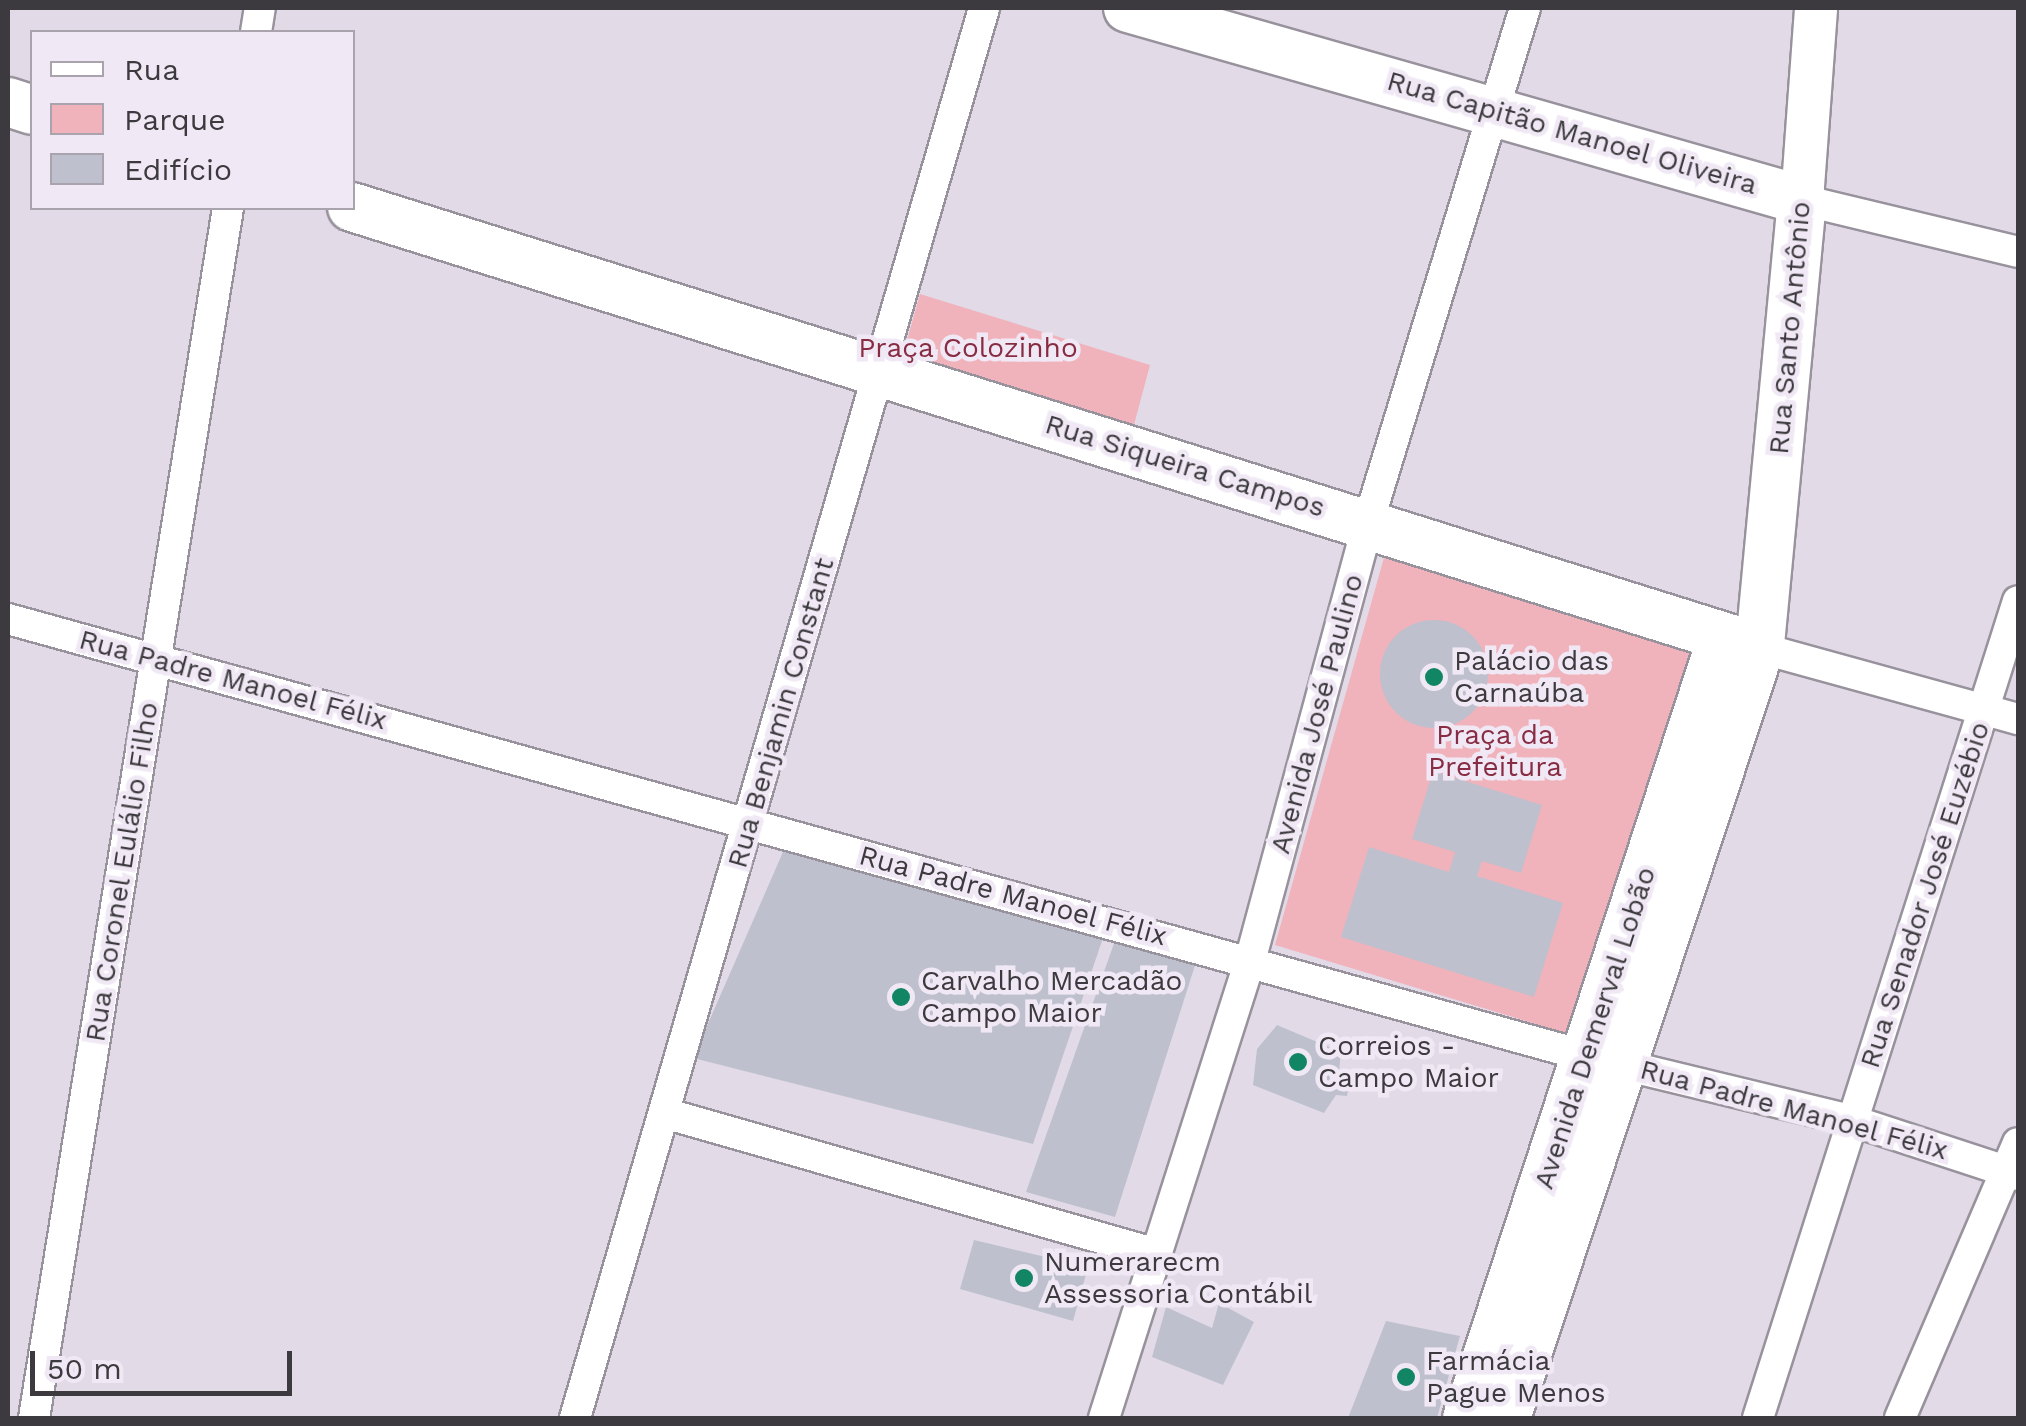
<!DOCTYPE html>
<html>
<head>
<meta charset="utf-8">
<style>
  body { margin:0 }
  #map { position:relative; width:2026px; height:1426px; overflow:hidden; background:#e2dbe7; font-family:"Work Sans",sans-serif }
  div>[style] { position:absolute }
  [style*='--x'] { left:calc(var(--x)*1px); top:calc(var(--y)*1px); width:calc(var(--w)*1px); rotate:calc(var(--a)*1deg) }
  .green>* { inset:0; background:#f0b2bb }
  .building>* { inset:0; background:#bfc0cd }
  .round { border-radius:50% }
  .roads { filter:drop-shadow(2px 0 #98929d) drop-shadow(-2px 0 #98929d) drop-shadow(0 2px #98929d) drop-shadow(0 -2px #98929d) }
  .street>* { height:30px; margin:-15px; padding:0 15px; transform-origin:15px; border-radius:15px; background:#fff }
  .secondary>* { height:42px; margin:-21px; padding:0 21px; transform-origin:21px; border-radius:21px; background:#fff }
  .primary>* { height:48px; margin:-24px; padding:0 24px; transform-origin:24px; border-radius:24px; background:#fff }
  .dots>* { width:28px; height:28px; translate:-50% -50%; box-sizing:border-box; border:5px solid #f0e9f5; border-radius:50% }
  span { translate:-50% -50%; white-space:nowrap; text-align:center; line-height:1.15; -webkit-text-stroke:9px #f0e9f5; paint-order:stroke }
  .street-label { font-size:28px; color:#3c3a3e }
  .park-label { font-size:28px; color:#882c43 }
  .poi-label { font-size:28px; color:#3c3a3e }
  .left { translate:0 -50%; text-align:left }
  .frame { position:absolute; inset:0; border:10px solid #3c3a3e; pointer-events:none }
  .legend { position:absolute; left:30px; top:30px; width:325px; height:180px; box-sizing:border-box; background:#f0e9f5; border:2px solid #a8a3ac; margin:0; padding:12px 18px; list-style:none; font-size:30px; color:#3c3a3e }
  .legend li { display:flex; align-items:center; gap:20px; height:50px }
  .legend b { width:50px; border:2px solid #a8a3ac }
  .scale { position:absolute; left:30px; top:1351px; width:262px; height:45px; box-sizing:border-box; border:5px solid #3c3a3e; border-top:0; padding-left:12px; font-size:30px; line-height:35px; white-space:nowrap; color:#3c3a3e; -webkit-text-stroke:8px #f0e9f5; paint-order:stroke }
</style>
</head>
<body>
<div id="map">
  <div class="green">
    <div style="clip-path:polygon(920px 294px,1150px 365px,1131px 436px,900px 365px)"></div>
    <div style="clip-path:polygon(1387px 547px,1697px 646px,1569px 1034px,1275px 945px)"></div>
  </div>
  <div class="building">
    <div class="round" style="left:1380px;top:620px;width:108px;height:108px"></div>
    <div style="clip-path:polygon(1433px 771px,1542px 805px,1521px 873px,1482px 861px,1477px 876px,1563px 903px,1534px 997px,1341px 937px,1369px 847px,1449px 872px,1455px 852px,1412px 839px)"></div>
    <div style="clip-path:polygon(786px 845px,1104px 935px,1033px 1144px,693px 1058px)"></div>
    <div style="clip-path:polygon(1117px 935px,1197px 959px,1115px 1217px,1026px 1192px)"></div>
    <div style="clip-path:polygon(1277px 1025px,1341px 1052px,1339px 1072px,1350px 1078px,1347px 1096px,1336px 1095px,1324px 1113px,1253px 1085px,1257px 1049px)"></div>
    <div style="clip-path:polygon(974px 1240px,1088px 1267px,1073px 1321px,960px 1289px)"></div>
    <div style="clip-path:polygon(1219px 1303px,1254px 1322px,1223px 1385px,1152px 1357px,1166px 1307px,1212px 1328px)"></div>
    <div style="clip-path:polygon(1386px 1321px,1460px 1336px,1437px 1418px,1348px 1418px)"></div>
  </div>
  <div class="roads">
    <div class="street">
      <div style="--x:256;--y:32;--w:24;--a:-81"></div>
      <div style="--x:1802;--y:200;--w:222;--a:13.5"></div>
      <div style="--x:8;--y:619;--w:1637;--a:15.48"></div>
      <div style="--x:1586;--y:1056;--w:272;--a:13.6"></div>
      <div style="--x:1850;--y:1120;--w:177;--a:18.1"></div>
      <div style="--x:1760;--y:648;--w:268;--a:15.4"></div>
      <div style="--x:664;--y:1113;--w:513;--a:15.96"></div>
      <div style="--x:34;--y:1418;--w:1225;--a:-80.89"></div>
      <div style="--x:575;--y:1418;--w:1468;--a:-73.82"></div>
      <div style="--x:1104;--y:1418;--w:480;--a:-72.3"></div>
      <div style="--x:1250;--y:961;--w:454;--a:-74.9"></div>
      <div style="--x:1368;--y:523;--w:538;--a:-73.05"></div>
      <div style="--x:1758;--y:1418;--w:857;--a:-72.35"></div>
      <div style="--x:1900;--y:1418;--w:299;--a:-66.8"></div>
    </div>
    <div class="secondary">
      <div style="--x:1802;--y:200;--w:193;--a:-85.8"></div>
    </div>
    <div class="primary">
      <div style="--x:1128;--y:8;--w:701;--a:15.9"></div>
      <div style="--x:1802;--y:200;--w:450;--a:95.4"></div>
      <div style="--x:1760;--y:648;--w:811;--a:108.26"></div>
      <div style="--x:8;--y:102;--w:25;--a:18"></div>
      <div style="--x:352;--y:207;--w:1475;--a:17.39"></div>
      <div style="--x:1467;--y:1418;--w:821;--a:-71.9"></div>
    </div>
  </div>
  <div class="dots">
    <div style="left:1434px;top:677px;background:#128564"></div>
    <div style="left:901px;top:997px;background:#128564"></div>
    <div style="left:1298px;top:1062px;background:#128564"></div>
    <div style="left:1024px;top:1278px;background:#128564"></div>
    <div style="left:1406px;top:1377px;background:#128564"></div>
  </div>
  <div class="street-label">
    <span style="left:1572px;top:133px;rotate:16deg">Rua Capitão Manoel Oliveira</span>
    <span style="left:1790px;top:328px;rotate:-85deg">Rua Santo Antônio</span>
    <span style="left:1185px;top:466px;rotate:17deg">Rua Siqueira Campos</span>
    <span style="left:233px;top:680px;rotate:15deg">Rua Padre Manoel Félix</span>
    <span style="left:781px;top:713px;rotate:-74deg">Rua Benjamin Constant</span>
    <span style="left:1317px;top:714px;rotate:-75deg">Avenida José Paulino</span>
    <span style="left:122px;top:872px;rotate:-81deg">Rua Coronel Eulálio Filho</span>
    <span style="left:1925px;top:895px;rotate:-72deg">Rua Senador José Euzébio</span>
    <span style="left:1013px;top:896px;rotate:15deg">Rua Padre Manoel Félix</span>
    <span style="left:1595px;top:1028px;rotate:-72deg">Avenida Demerval Lobão</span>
    <span style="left:1794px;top:1110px;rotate:15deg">Rua Padre Manoel Félix</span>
  </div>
  <div class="park-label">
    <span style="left:968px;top:348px">Praça Colozinho</span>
    <span style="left:1495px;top:751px">Praça da<br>Prefeitura</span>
  </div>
  <div class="poi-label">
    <span class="left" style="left:1454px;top:677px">Palácio das<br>Carnaúba</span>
    <span class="left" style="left:921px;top:997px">Carvalho Mercadão<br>Campo Maior</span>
    <span class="left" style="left:1318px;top:1062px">Correios -<br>Campo Maior</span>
    <span class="left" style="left:1044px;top:1278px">Numerarecm<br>Assessoria Contábil</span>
    <span class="left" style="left:1426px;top:1377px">Farmácia<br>Pague Menos</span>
  </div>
  <div class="frame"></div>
  <ul class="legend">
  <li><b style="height:12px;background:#fff"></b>Rua</li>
  <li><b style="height:28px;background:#f0b2bb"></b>Parque</li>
  <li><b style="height:28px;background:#bfc0cd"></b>Edifício</li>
  </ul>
  <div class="scale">50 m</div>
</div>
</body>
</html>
